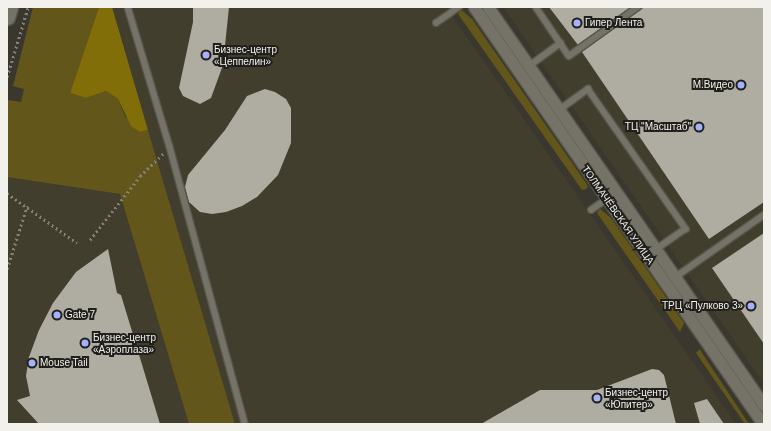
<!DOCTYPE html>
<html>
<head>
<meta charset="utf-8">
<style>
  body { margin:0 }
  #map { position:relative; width:771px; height:431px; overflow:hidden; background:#3a382e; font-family:Arial,sans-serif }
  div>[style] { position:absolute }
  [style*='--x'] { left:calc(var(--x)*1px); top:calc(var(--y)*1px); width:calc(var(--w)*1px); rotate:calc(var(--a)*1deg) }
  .built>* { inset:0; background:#413e2d }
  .green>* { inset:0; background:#63561a }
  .forest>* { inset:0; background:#816e08 }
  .building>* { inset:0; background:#afada1 }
  .path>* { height:2.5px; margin-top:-1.25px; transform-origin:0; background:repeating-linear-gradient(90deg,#84827a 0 2px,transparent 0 5px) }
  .roads { filter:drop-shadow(1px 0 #57564d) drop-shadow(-1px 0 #57564d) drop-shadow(0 1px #57564d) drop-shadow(0 -1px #57564d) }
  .lane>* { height:5.5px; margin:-2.75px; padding:0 2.75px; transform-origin:2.75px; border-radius:2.75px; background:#757368 }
  .street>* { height:11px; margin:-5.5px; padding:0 5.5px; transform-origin:5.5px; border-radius:5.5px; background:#757368 }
  .secondary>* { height:15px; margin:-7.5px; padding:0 7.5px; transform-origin:7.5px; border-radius:7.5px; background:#757368 }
  .dots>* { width:11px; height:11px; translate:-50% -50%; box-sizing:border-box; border:2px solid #201f1b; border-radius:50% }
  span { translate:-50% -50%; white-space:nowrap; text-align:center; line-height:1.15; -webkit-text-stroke:4px #201f1b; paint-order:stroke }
  .poi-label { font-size:10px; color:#f2f1eb }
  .left { translate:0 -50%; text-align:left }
  .right { translate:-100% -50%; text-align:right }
  .street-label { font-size:10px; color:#f2f1eb }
  .frame { position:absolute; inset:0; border:8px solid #f2f1eb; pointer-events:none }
</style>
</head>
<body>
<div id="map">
  <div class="built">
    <div style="clip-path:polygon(112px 7px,446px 7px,736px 424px,235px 424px)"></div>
    <div style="clip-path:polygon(503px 7px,764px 7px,764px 384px)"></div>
    <div style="clip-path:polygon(7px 177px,120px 194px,189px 424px,7px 424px)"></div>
  </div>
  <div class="green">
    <div style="clip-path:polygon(33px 7px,99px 7px,70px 93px,86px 98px,106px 91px,118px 99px,125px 116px,140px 132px,148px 130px,235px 424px,189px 424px,120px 194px,7px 177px,7px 104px,8px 100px,21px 102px,24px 89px,13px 86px)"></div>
    <div style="clip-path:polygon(460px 11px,463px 11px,472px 19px,586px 183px,588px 187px,586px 189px,582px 190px,458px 14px)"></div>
    <div style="clip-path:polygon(600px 209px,611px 218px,684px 323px,680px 332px,597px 213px)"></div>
    <div style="clip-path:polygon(700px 349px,702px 353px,749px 424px,745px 424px,696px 353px)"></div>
  </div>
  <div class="forest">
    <div style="clip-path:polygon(99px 7px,112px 7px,148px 130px,140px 132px,131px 126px,118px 99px,106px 91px,86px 98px,70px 93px)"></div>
  </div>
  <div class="building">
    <div style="clip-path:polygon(193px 7px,229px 7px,223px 65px,211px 98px,200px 104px,183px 96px,179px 88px,193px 22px)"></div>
    <div style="clip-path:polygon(549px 7px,631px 7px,578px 45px)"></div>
    <div style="clip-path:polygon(642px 7px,764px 7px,764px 202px,709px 239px,582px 52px)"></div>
    <div style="clip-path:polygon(265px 89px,275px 92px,286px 99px,291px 108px,291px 143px,278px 175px,257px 197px,242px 206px,226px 212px,212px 214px,200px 212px,189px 202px,185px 187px,188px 175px,225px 130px,247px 96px)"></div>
    <div style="clip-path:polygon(764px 233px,764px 344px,712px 268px)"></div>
    <div style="clip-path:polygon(108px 249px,117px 293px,121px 295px,160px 424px,39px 424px,17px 400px,30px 396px,26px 376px,29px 357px,39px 330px,53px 303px,76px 272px)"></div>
    <div style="clip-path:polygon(652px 369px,659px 370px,664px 375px,676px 424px,481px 424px,540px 390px,597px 390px)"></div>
    <div style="clip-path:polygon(707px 399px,724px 424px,700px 424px,694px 403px)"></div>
  </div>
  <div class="path">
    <div style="--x:7;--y:77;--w:73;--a:-73.3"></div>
    <div style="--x:7;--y:193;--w:86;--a:35.5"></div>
    <div style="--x:90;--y:240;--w:81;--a:-52"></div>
    <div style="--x:140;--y:176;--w:32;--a:-44"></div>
    <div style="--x:7;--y:269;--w:66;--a:-72.4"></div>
  </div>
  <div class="roads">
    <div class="lane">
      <div style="--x:128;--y:7;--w:146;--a:73.3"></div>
      <div style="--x:170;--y:147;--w:287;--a:74.8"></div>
      <div style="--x:536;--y:7;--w:59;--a:56"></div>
      <div style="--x:569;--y:56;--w:85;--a:-35.4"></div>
      <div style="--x:436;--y:23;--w:28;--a:-35"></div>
      <div style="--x:529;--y:66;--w:39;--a:-36"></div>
      <div style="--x:559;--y:110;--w:36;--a:-36"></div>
      <div style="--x:588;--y:89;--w:171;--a:55"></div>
      <div style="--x:686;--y:229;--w:37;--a:145"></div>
      <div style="--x:591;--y:210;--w:19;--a:-35"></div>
      <div style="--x:674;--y:278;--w:110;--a:-35"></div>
    </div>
    <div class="street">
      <div style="--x:474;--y:7;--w:507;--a:55.28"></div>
      <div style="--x:488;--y:7;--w:485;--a:55.3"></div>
    </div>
    <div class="secondary">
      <div style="--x:7;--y:17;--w:10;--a:-73"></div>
    </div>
  </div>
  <div class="dots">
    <div style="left:577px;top:23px;background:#a6b1fc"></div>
    <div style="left:206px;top:55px;background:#a6b1fc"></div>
    <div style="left:741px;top:85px;background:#a6b1fc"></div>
    <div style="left:699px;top:127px;background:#a6b1fc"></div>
    <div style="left:751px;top:306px;background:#a6b1fc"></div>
    <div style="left:57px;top:315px;background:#a6b1fc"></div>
    <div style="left:85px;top:343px;background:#a6b1fc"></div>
    <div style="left:32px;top:363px;background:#a6b1fc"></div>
    <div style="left:597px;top:398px;background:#a6b1fc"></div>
  </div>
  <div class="poi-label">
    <span class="left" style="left:585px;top:23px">Гипер Лента</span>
    <span class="left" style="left:214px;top:55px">Бизнес-центр<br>«Цеппелин»</span>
    <span class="right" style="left:733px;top:85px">М.Видео</span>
    <span class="right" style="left:691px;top:127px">ТЦ "Масштаб"</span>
    <span class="right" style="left:743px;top:306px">ТРЦ «Пулково 3»</span>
    <span class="left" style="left:65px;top:315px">Gate 7</span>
    <span class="left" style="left:93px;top:343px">Бизнес-центр<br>«Аэроплаза»</span>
    <span class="left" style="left:40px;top:363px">Mouse Tail</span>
    <span class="left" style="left:605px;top:398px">Бизнес-центр<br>«Юпитер»</span>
  </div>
  <div class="street-label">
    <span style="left:618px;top:215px;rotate:55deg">ТОЛМАЧЁВСКАЯ УЛИЦА</span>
  </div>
  <div class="frame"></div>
</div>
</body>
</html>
